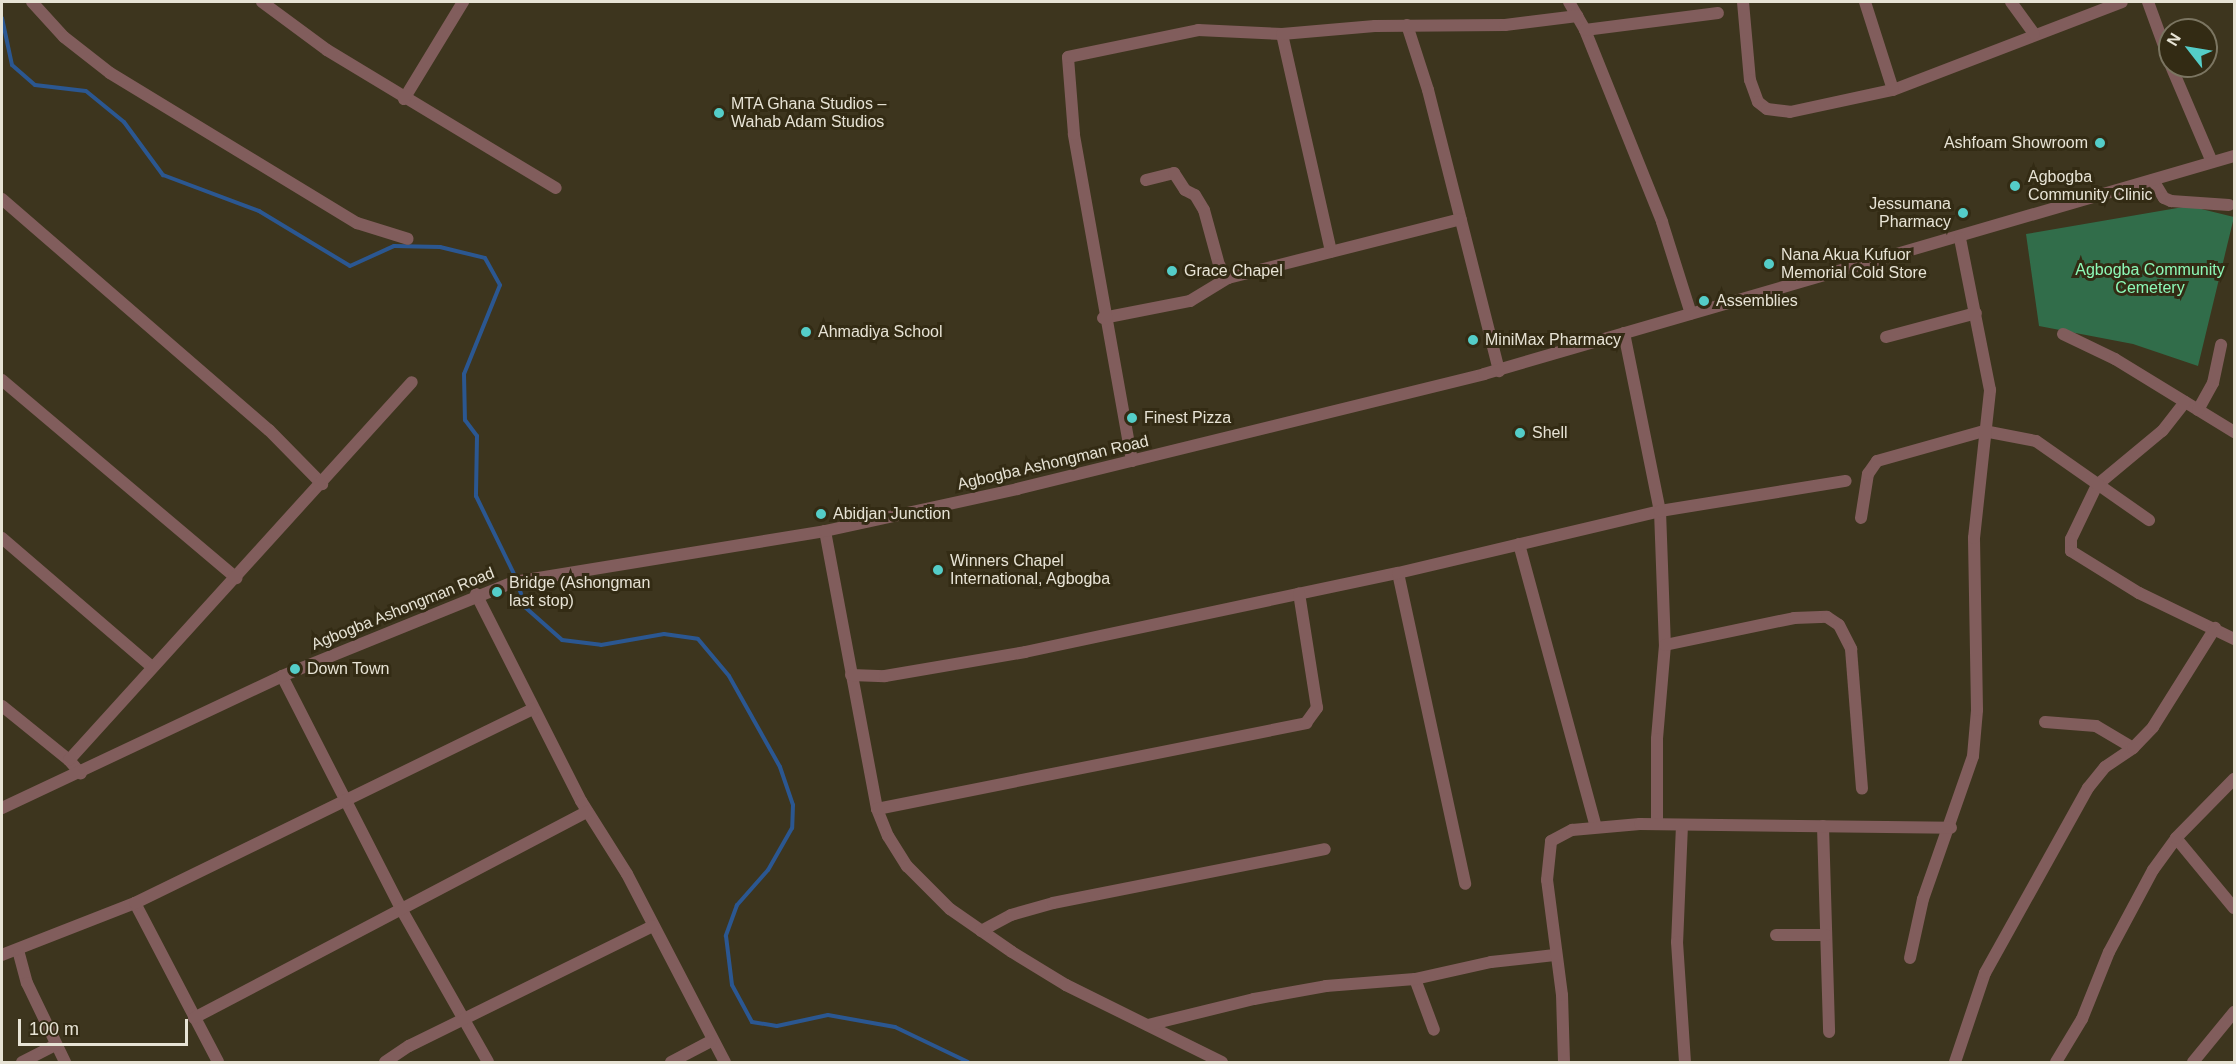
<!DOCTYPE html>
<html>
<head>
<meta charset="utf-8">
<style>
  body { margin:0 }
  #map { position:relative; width:2236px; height:1064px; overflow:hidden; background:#3d351e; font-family:Helvetica,sans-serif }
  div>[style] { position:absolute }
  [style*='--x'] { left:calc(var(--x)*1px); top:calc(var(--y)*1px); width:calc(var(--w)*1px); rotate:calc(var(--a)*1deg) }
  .green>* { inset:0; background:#316d4a }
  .stream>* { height:4px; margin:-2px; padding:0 2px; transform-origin:2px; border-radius:2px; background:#2b5791 }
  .minor>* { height:12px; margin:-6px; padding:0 6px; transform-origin:6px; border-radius:6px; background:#815d5c }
  .dots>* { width:16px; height:16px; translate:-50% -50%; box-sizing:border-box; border:3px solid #332b14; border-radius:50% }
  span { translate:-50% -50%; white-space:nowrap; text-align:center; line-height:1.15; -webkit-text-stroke:6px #332b14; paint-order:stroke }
  .poi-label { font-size:16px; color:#e7e3d5 }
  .left { translate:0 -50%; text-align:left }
  .right { translate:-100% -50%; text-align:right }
  .park-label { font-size:16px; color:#8df9b7 }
  .street-label { font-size:16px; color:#e7e3d5 }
  .frame { position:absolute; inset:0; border:3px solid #e7e3d5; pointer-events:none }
  .north { position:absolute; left:2158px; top:18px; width:60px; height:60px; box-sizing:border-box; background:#332b14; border:2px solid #7b7561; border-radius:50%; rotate:301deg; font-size:16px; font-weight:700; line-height:24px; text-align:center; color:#e7e3d5 }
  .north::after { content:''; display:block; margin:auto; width:21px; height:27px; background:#54cdc8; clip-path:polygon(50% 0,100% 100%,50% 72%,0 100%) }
  .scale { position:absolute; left:18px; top:1019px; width:170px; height:27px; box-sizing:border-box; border:3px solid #e7e3d5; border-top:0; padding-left:8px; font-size:18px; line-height:21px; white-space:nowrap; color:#e7e3d5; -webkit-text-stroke:4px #332b14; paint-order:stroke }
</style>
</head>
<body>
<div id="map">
  <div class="green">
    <div style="clip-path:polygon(2189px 206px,2234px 217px,2198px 366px,2133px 344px,2039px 326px,2026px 234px)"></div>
  </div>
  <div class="stream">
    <div style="--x:2;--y:18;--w:48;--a:78"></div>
    <div style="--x:12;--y:65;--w:30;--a:41"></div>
    <div style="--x:35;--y:85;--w:51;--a:6.7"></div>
    <div style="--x:86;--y:91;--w:49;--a:39.2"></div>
    <div style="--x:124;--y:122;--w:66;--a:53.7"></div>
    <div style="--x:163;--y:175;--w:103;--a:20.6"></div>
    <div style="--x:259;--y:211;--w:106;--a:31.1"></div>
    <div style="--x:350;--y:266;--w:48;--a:-24.4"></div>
    <div style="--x:394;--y:246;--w:46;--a:1.2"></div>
    <div style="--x:440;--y:247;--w:46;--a:13.7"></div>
    <div style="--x:485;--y:258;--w:31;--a:61"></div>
    <div style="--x:500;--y:285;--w:96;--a:112"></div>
    <div style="--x:464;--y:374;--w:46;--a:88.8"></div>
    <div style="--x:465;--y:420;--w:20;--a:53"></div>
    <div style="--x:477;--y:436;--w:60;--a:91"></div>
    <div style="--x:476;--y:496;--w:91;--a:64"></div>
    <div style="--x:518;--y:585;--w:24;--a:71"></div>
    <div style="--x:526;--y:608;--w:48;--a:41.6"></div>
    <div style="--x:562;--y:640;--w:39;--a:7"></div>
    <div style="--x:601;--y:645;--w:64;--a:-9.9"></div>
    <div style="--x:664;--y:634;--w:34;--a:8"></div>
    <div style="--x:698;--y:639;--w:48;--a:50"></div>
    <div style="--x:729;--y:676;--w:104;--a:60.7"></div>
    <div style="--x:780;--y:767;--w:40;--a:71.1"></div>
    <div style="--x:793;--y:805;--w:23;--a:92"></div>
    <div style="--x:792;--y:828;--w:48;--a:119.7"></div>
    <div style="--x:768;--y:870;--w:47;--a:131.5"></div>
    <div style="--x:737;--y:905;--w:33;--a:110"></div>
    <div style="--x:726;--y:936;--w:49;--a:83"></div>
    <div style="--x:732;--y:985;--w:42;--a:61.6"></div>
    <div style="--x:752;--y:1022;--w:25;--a:9"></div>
    <div style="--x:777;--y:1026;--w:52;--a:-12.2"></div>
    <div style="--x:828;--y:1015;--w:68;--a:10.2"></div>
    <div style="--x:895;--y:1027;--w:81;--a:25.6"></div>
  </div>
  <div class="minor">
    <div style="--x:32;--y:2;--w:47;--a:47.6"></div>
    <div style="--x:64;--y:37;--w:58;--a:38"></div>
    <div style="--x:110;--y:73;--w:289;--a:31.3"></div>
    <div style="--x:357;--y:223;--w:53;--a:17.4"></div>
    <div style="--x:262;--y:2;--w:81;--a:36.4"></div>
    <div style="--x:327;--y:50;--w:267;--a:31.1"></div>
    <div style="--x:1569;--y:2;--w:32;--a:60"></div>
    <div style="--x:1585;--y:30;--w:207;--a:68.1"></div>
    <div style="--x:1662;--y:222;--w:96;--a:72.5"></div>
    <div style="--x:1743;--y:2;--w:78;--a:84.9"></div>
    <div style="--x:1750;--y:80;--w:23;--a:70"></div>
    <div style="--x:1758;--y:102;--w:11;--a:38"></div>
    <div style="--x:1767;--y:109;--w:23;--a:7"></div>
    <div style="--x:1790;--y:112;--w:105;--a:-12.1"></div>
    <div style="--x:1893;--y:90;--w:245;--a:-21"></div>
    <div style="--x:1865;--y:2;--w:92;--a:72.3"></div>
    <div style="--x:2011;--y:2;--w:39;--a:54"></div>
    <div style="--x:2148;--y:2;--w:64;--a:69.9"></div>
    <div style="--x:1407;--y:25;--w:68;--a:72.1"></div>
    <div style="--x:1428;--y:90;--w:290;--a:75.8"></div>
    <div style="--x:1585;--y:30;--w:134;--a:-7.3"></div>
    <div style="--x:1282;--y:34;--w:223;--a:77.3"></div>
    <div style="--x:2171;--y:66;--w:104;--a:66.9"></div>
    <div style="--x:404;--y:99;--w:114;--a:-58.7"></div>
    <div style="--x:1146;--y:180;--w:29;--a:-14"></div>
    <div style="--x:1174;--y:173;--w:20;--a:57"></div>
    <div style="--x:1185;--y:190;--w:11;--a:27"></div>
    <div style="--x:1195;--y:195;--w:17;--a:59"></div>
    <div style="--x:1204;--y:210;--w:57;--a:74.7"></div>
    <div style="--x:1219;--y:265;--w:16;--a:55"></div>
    <div style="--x:2153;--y:180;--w:21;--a:59"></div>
    <div style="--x:2164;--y:198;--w:8;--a:23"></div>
    <div style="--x:2171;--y:201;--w:58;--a:3.9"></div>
    <div style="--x:2;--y:199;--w:353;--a:40.9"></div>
    <div style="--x:269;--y:430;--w:76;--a:45.5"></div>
    <div style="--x:1103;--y:318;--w:89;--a:-11.1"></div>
    <div style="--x:1190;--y:301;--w:44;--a:-31.2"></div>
    <div style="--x:1228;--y:278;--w:240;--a:-14.2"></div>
    <div style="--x:1624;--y:333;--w:182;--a:78.6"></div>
    <div style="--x:1660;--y:511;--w:134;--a:87.9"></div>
    <div style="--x:1665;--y:645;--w:94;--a:94.9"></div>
    <div style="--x:1657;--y:739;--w:85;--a:90"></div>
    <div style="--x:2063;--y:334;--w:58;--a:25.7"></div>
    <div style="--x:2115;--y:359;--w:140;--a:31.5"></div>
    <div style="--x:1886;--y:337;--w:93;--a:-14.9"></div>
    <div style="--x:2;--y:380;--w:307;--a:40.2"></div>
    <div style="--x:2185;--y:402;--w:37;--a:128"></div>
    <div style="--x:2162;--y:431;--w:85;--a:140.3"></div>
    <div style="--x:2097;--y:485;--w:60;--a:115.7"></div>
    <div style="--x:2071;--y:539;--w:12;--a:90"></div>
    <div style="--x:2071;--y:551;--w:80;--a:31.7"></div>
    <div style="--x:2139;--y:593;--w:106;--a:25.8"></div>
    <div style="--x:2198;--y:410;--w:31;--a:-61"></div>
    <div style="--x:2213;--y:383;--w:39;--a:-78"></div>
    <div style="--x:1132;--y:461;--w:332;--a:-100.1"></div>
    <div style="--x:1074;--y:134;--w:77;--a:-94.5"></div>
    <div style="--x:1068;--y:57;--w:133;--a:-11.7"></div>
    <div style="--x:1198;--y:30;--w:84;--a:2.7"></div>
    <div style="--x:1282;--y:34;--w:93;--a:-4.9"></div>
    <div style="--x:1375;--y:26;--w:130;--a:-0.4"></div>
    <div style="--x:1505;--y:25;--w:73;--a:-7.1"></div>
    <div style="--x:1861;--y:518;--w:45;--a:-81"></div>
    <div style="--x:1868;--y:474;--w:16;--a:-55"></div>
    <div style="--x:1877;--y:461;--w:111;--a:-15.7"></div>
    <div style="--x:1984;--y:431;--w:53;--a:10.9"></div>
    <div style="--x:2036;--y:441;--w:138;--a:35"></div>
    <div style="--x:825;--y:531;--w:283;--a:79.4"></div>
    <div style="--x:877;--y:809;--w:29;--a:68"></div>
    <div style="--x:888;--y:836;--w:36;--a:58"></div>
    <div style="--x:907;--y:866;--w:61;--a:45"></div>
    <div style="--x:950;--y:909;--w:75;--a:34.7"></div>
    <div style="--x:1012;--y:952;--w:63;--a:31.4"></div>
    <div style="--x:1066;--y:985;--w:174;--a:26.3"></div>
    <div style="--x:2;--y:538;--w:196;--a:40.7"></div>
    <div style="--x:1519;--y:544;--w:293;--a:74.8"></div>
    <div style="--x:1398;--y:573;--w:318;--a:77.8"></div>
    <div style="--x:476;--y:594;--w:232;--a:63.1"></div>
    <div style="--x:581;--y:801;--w:86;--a:57.8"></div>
    <div style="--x:627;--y:874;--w:212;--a:62.5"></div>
    <div style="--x:1665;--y:645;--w:132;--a:-11.8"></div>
    <div style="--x:1794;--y:618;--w:33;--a:-2"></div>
    <div style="--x:1827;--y:617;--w:14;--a:34"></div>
    <div style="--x:1839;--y:625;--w:27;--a:63"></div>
    <div style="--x:1851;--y:649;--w:140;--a:85.5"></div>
    <div style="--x:851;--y:675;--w:34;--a:2"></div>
    <div style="--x:885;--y:676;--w:142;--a:-9.7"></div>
    <div style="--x:1025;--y:652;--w:381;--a:-12"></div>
    <div style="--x:1398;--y:573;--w:269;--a:-13.3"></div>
    <div style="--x:1660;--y:511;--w:188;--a:-9.2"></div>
    <div style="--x:282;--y:676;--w:259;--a:62.9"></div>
    <div style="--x:400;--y:907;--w:178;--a:60.4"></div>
    <div style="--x:2;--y:706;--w:86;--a:38.9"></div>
    <div style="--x:69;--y:760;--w:18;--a:49"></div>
    <div style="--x:2045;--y:722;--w:51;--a:4.5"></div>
    <div style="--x:2096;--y:726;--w:43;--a:30.7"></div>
    <div style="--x:69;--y:760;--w:510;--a:-47.78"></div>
    <div style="--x:2;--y:808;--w:310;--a:-25.2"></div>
    <div style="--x:282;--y:676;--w:250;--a:-22.1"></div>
    <div style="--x:514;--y:582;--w:315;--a:-9.3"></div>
    <div style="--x:825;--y:531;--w:197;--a:-12.3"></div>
    <div style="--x:1017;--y:489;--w:481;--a:-13.8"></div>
    <div style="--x:1484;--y:374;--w:781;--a:-16.21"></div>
    <div style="--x:877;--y:809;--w:438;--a:-11.3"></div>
    <div style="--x:1306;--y:723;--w:19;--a:-54"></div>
    <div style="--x:1317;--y:708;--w:116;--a:-98.9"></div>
    <div style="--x:1682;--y:825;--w:117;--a:92.4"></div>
    <div style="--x:1677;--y:942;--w:120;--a:86.2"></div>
    <div style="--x:1823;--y:826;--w:206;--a:88.3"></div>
    <div style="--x:2176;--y:838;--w:91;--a:50.4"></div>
    <div style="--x:135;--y:903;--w:179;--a:62.4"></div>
    <div style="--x:981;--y:931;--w:34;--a:-28"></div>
    <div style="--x:1011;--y:915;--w:44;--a:-15.9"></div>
    <div style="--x:1053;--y:903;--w:277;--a:-11.2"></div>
    <div style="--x:1776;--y:935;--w:50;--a:0"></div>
    <div style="--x:18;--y:950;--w:34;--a:75"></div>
    <div style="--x:27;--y:983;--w:88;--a:64.3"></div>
    <div style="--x:2;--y:955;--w:143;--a:-21.4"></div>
    <div style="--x:135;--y:903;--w:443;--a:-26"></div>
    <div style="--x:1910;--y:958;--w:60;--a:-77.6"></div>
    <div style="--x:1923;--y:899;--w:151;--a:-70.7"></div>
    <div style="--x:1973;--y:756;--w:46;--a:-85"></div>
    <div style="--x:1977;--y:710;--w:172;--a:-91"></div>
    <div style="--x:1974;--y:538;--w:149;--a:-83.8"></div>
    <div style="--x:1990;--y:390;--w:155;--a:-101.2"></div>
    <div style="--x:1415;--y:979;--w:54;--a:69.6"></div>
    <div style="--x:194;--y:1018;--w:444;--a:-27.7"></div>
    <div style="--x:1148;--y:1025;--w:109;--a:-13.8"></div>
    <div style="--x:1254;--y:999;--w:73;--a:-10.2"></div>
    <div style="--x:1326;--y:986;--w:89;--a:-4.5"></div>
    <div style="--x:1415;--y:979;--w:78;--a:-12.6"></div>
    <div style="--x:1491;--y:962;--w:64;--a:-6.2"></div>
    <div style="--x:22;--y:1062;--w:38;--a:-27"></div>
    <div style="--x:385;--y:1062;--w:29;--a:-34"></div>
    <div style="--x:409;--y:1046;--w:272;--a:-26.2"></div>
    <div style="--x:671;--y:1062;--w:45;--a:-27.7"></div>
    <div style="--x:1564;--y:1062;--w:67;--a:-91.7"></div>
    <div style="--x:1562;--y:995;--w:116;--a:-97.4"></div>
    <div style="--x:1547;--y:880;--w:39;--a:-84"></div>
    <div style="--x:1551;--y:841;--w:24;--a:-28"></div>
    <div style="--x:1572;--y:830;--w:68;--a:-5"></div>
    <div style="--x:1640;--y:824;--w:311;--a:0.7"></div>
    <div style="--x:1955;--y:1062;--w:94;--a:-71.4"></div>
    <div style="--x:1985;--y:973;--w:212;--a:-60.9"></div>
    <div style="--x:2088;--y:788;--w:27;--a:-51"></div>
    <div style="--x:2105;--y:767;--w:34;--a:-34"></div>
    <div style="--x:2133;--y:748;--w:29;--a:-46"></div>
    <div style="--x:2153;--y:727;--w:117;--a:-57.9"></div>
    <div style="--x:2056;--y:1062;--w:50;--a:-58.8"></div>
    <div style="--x:2082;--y:1019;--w:72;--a:-68.1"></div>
    <div style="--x:2109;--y:952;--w:93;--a:-61.8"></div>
    <div style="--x:2153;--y:870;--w:39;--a:-54"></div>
    <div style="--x:2176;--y:838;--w:83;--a:-45.5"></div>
    <div style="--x:2193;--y:1062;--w:65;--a:-50.6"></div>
  </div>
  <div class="dots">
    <div style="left:719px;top:113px;background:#54cdc8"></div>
    <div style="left:2100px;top:143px;background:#54cdc8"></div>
    <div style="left:2015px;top:186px;background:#54cdc8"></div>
    <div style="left:1963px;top:213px;background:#54cdc8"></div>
    <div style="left:1769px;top:264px;background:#54cdc8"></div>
    <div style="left:1172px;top:271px;background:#54cdc8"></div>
    <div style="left:1704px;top:301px;background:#54cdc8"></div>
    <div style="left:806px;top:332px;background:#54cdc8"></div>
    <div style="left:1473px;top:340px;background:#54cdc8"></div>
    <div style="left:1132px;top:418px;background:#54cdc8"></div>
    <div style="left:1520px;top:433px;background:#54cdc8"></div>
    <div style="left:821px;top:514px;background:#54cdc8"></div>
    <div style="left:938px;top:570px;background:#54cdc8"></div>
    <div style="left:497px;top:592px;background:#54cdc8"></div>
    <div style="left:295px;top:669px;background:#54cdc8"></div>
  </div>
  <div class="poi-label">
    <span class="left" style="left:731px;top:113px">MTA Ghana Studios –<br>Wahab Adam Studios</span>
    <span class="right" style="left:2088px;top:143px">Ashfoam Showroom</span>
    <span class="left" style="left:2028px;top:186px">Agbogba<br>Community Clinic</span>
    <span class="right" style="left:1951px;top:213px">Jessumana<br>Pharmacy</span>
    <span class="left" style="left:1781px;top:264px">Nana Akua Kufuor<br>Memorial Cold Store</span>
    <span class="left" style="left:1184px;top:271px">Grace Chapel</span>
    <span class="left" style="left:1716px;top:301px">Assemblies</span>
    <span class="left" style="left:818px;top:332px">Ahmadiya School</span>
    <span class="left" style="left:1485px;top:340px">MiniMax Pharmacy</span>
    <span class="left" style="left:1144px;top:418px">Finest Pizza</span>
    <span class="left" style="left:1532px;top:433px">Shell</span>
    <span class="left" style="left:833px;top:514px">Abidjan Junction</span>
    <span class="left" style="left:950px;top:570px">Winners Chapel<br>International, Agbogba</span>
    <span class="left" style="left:509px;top:592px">Bridge (Ashongman<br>last stop)</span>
    <span class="left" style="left:307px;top:669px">Down Town</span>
  </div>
  <div class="park-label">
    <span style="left:2150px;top:279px">Agbogba Community<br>Cemetery</span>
  </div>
  <div class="street-label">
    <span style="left:1053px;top:463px;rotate:-13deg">Agbogba Ashongman Road</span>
    <span style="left:403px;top:609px;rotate:-22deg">Agbogba Ashongman Road</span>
  </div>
  <div class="frame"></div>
  <div class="north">N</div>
  <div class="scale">100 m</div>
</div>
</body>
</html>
